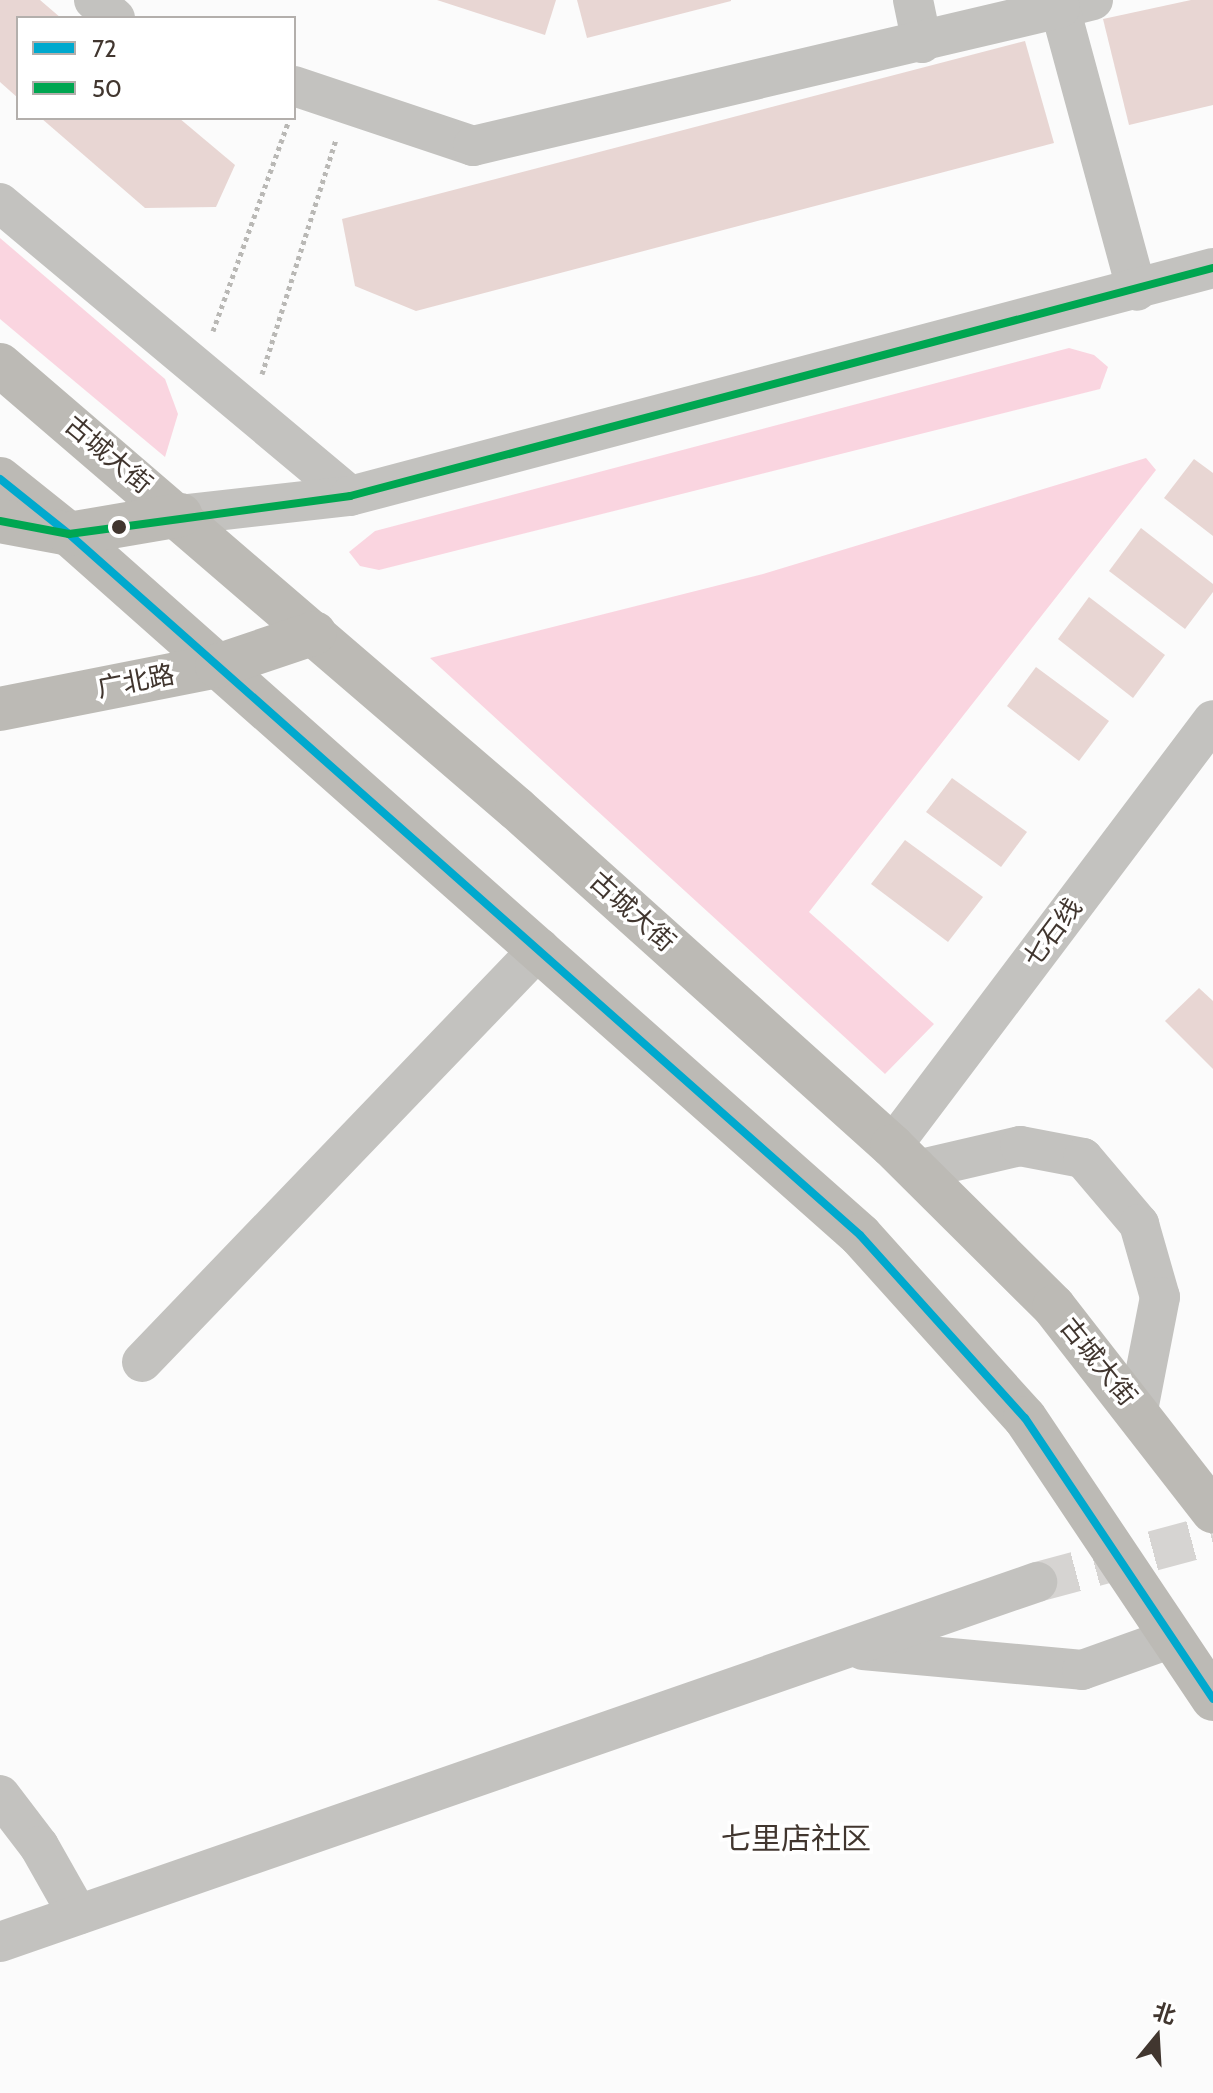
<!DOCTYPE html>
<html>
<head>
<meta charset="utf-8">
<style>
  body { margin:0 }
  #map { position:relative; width:1213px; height:2093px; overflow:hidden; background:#fbfbfb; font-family:Cabin,"Noto Sans SC",sans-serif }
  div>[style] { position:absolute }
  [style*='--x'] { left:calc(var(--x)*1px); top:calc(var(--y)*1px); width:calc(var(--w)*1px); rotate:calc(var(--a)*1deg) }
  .green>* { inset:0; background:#fad5e0 }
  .building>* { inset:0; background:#e8d6d3 }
  .minor-tunnel>* { height:40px; margin-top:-20px; transform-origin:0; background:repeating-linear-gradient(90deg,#d6d4d2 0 40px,transparent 0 60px) }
  .path>* { height:5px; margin-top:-2.5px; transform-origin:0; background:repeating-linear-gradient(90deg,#b9b8b5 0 4px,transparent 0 8px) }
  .minor>* { height:40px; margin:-20px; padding:0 20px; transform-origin:20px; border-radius:20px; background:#c3c2bf }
  .major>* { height:44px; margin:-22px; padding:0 22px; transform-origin:22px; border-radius:22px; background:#bcbab5 }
  .bus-1>* { height:8px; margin:-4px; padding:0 4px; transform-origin:4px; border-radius:4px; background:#00a9ce }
  .bus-2>* { height:8px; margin:-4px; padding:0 4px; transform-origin:4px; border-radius:4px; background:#00a651 }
  .dots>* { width:22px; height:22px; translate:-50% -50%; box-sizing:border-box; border:4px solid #fff; border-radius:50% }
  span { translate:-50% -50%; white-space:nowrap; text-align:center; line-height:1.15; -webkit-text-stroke:7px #fff; paint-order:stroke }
  .street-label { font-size:26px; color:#41362f }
  .quarter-label { font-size:30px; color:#41362f }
  .legend { position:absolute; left:16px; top:16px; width:280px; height:104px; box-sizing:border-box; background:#fff; border:2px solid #b3afac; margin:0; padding:10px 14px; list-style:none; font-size:24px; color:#41362f }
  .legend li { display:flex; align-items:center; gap:16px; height:40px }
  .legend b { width:40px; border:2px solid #b3afac }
  .north { position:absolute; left:1117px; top:1997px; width:80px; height:80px; -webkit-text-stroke:6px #fff; paint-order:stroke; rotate:18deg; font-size:22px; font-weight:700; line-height:32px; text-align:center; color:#41362f }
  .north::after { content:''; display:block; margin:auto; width:28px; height:36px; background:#41362f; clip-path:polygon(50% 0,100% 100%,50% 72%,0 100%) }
</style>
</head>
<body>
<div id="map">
  <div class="green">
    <div style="clip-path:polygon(0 238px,165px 379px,178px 414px,165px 457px,0 319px)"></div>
    <div style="clip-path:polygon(1069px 348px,1094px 355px,1108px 367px,1100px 389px,379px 570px,360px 566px,349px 552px,375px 531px)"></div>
    <div style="clip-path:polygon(1146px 458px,1156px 470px,809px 912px,934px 1024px,885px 1074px,430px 658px,763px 574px)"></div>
  </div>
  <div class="building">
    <div style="clip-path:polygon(0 0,40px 0,61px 18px,18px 18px,18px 98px,0 82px)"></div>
    <div style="clip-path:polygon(437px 0,556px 0,545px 35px)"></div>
    <div style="clip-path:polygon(577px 0,731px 0,731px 1px,587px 38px)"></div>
    <div style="clip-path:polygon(1191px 0,1213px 0,1213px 105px,1129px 125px,1103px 19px)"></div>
    <div style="clip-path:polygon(1025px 41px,1054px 143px,416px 311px,355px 286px,342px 219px)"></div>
    <div style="clip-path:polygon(41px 118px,179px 118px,235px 165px,216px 207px,145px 208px)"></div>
    <div style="clip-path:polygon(1194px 459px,1213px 473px,1213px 536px,1164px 498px)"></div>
    <div style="clip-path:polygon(1141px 528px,1213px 584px,1213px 592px,1185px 629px,1109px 571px)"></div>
    <div style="clip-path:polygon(1089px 597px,1165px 655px,1133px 698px,1058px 639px)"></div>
    <div style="clip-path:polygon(1036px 667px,1109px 721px,1079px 761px,1007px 706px)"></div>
    <div style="clip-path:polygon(952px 778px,1027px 832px,1001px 867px,926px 812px)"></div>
    <div style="clip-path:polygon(905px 840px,983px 897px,948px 942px,871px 884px)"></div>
    <div style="clip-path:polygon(1199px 988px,1213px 1001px,1213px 1069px,1165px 1021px)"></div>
  </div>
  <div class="minor-tunnel">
    <div style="--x:1037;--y:1582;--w:182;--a:-15"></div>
  </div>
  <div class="path">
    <div style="--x:213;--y:331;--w:221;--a:-70.2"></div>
    <div style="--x:262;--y:374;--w:246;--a:-72.5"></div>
  </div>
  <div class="minor">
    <div style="--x:94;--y:0;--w:28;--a:41"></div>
    <div style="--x:913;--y:0;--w:44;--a:78.2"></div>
    <div style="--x:1093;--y:0;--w:34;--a:166"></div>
    <div style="--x:1060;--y:8;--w:293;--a:74.8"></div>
    <div style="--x:294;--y:86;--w:189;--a:18.5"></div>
    <div style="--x:473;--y:146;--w:603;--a:-13.23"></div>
    <div style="--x:0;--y:203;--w:456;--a:39.9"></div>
    <div style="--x:180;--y:515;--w:171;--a:-6.4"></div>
    <div style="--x:350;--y:496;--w:893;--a:-14.8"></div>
    <div style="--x:892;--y:1146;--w:533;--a:-53"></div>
    <div style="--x:917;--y:1170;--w:106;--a:-13.1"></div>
    <div style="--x:1020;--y:1146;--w:64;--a:10.8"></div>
    <div style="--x:1083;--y:1158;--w:87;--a:49.7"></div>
    <div style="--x:1139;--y:1224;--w:76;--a:74"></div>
    <div style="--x:1160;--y:1297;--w:115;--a:101"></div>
    <div style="--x:142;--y:1362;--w:574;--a:-46.13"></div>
    <div style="--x:863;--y:1650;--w:220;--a:5.2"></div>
    <div style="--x:1082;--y:1670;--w:92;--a:-19.6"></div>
    <div style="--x:0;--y:1795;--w:64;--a:52.6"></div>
    <div style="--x:39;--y:1846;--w:79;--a:60.5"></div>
    <div style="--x:0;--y:1942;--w:1098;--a:-19.14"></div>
  </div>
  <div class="major">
    <div style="--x:0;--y:365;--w:681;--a:40.66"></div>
    <div style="--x:517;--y:809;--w:504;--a:41.94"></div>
    <div style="--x:892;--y:1146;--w:228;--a:44.8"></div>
    <div style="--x:1054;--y:1307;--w:259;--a:52.1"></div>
    <div style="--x:0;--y:479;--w:88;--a:38.6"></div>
    <div style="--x:69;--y:534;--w:1057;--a:41.55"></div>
    <div style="--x:860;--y:1235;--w:246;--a:48"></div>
    <div style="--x:1025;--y:1418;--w:338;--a:56.2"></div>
    <div style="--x:0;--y:521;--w:70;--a:10.7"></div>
    <div style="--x:69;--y:534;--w:113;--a:-9.7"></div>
    <div style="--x:0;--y:709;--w:221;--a:-11.2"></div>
    <div style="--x:217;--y:666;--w:103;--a:-18.6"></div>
  </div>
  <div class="bus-1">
    <div style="--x:0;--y:479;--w:88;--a:38.6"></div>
    <div style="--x:69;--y:534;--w:1057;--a:41.55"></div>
    <div style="--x:860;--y:1235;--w:246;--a:48"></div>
    <div style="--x:1025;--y:1418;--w:338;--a:56.2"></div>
  </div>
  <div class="bus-2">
    <div style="--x:0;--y:521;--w:70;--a:10.7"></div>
    <div style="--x:69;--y:534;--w:284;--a:-7.7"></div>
    <div style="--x:350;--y:496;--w:893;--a:-14.8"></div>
  </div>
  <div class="dots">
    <div style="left:119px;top:527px;background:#41362f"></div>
  </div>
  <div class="street-label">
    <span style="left:108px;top:455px;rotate:40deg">古城大街</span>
    <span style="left:136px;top:682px;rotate:-11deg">广北路</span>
    <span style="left:632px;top:912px;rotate:42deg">古城大街</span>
    <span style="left:1053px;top:933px;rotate:-53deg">七石线</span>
    <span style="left:1098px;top:1362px;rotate:51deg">古城大街</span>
  </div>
  <div class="quarter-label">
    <span style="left:796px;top:1839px">七里店社区</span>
  </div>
  <ul class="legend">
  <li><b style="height:10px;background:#00a9ce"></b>72</li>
  <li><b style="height:10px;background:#00a651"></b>50</li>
  </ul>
  <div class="north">北</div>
</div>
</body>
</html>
